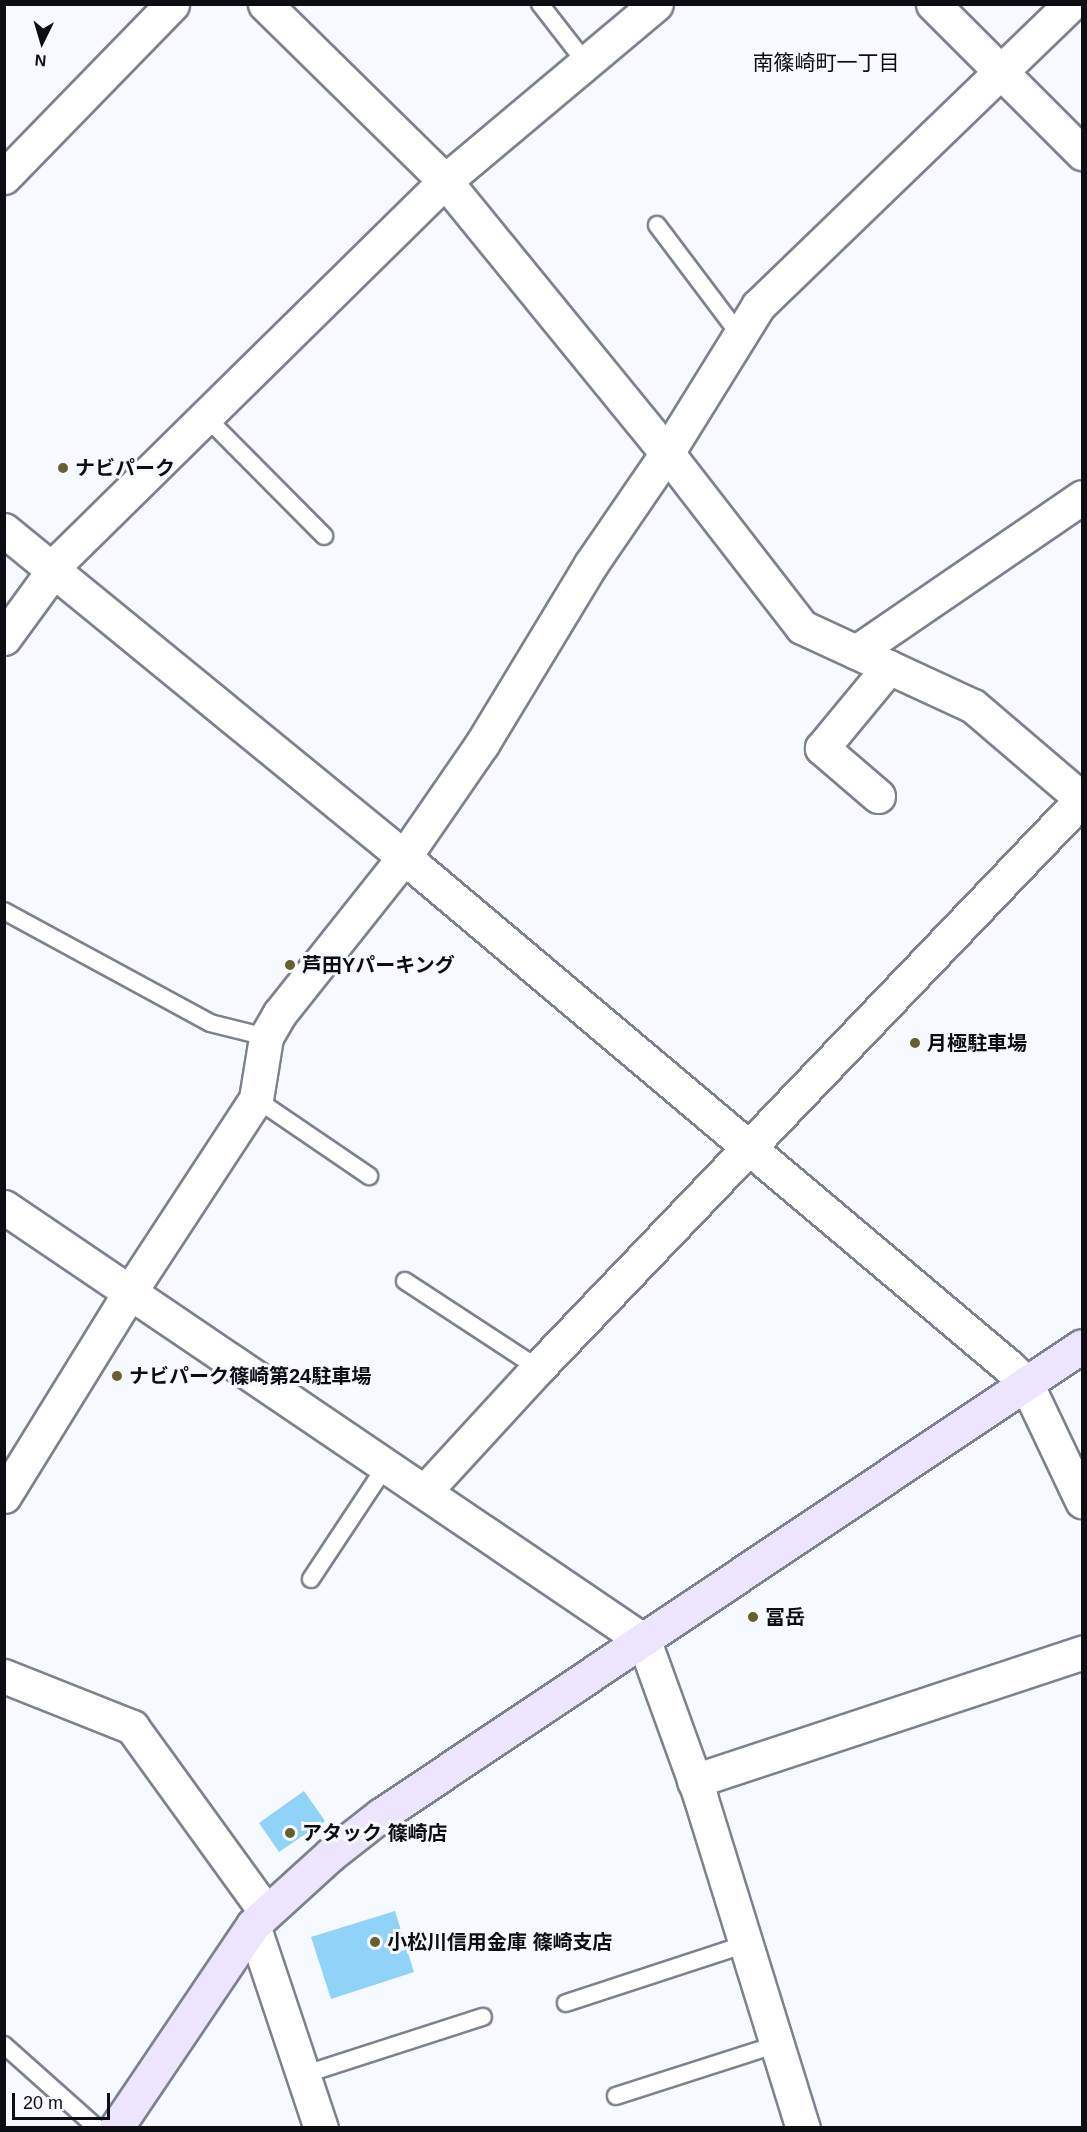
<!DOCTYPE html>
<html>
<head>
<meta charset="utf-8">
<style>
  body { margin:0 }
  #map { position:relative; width:1087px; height:2132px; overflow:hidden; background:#f6f9ff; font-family:Helvetica,"Noto Sans JP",sans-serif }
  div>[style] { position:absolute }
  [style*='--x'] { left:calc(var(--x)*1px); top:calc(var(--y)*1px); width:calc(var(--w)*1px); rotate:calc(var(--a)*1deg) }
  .building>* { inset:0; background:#90d2f8 }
  .roads { filter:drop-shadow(2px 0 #7c828e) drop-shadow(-2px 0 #7c828e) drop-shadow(0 2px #7c828e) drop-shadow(0 -2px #7c828e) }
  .lane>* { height:16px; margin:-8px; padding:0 8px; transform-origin:8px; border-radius:8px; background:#fff }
  .street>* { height:33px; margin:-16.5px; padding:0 16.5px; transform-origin:16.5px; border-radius:16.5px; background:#fff }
  .secondary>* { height:33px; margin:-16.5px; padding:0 16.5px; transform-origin:16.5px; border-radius:16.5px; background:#ede4fd }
  .dots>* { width:16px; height:16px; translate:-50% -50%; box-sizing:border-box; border:3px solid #f6f9ff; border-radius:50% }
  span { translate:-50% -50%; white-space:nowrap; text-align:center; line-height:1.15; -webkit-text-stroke:6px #f6f9ff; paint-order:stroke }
  .poi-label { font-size:20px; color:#0c0e13; font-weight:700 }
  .left { translate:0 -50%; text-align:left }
  .neighbourhood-label { font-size:21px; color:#0c0e13 }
  .frame { position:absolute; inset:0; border:6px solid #0c0e13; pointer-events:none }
  .north { position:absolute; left:12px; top:12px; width:60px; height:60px; -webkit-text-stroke:4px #f6f9ff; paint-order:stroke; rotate:185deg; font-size:16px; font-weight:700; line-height:24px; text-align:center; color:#0c0e13 }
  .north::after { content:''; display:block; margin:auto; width:21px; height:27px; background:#0c0e13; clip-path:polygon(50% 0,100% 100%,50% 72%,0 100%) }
  .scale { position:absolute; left:12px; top:2093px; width:98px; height:27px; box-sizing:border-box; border:3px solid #0c0e13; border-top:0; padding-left:8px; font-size:18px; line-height:21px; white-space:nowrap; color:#0c0e13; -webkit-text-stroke:4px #f6f9ff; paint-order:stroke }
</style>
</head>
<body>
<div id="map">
  <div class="building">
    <div style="clip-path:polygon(304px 1791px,325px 1821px,279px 1852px,259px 1823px)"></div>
    <div style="clip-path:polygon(395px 1911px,414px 1972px,331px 1999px,311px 1937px)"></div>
  </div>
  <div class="roads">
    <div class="lane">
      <div style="--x:540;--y:4;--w:75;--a:52.1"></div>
      <div style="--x:657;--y:225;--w:138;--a:53"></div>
      <div style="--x:205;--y:416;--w:169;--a:45.2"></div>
      <div style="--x:4;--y:911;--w:234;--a:28.5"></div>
      <div style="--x:210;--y:1023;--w:58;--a:14"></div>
      <div style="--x:256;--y:1099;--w:137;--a:34.3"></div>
      <div style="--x:405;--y:1281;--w:159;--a:33.2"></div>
      <div style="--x:311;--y:1579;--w:138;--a:-56.5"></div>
      <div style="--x:566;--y:2003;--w:186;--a:-18.1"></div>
      <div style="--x:4;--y:2045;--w:125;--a:41.7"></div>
      <div style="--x:303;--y:2075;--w:189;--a:-17.9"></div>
      <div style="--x:616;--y:2096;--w:167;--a:-17.8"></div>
    </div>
    <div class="street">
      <div style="--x:265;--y:4;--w:252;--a:44.5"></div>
      <div style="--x:445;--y:181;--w:351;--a:50.8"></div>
      <div style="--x:667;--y:453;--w:220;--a:52.2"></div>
      <div style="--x:802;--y:627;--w:188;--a:24.8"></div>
      <div style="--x:973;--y:706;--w:143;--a:40.5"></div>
      <div style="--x:1082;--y:799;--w:787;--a:133.71"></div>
      <div style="--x:538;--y:1368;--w:166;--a:132.6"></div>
      <div style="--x:933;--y:4;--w:211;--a:45"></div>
      <div style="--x:4;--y:177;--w:241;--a:-45.8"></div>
      <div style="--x:4;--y:530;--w:517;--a:39.27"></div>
      <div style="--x:404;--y:857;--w:790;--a:40.12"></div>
      <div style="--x:1008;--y:1366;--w:25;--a:43"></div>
      <div style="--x:1026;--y:1383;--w:131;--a:64.6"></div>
      <div style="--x:4;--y:638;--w:100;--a:-53.9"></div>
      <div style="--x:63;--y:557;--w:536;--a:-44.55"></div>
      <div style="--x:445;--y:181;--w:275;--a:-40"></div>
      <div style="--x:856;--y:652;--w:274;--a:-34.4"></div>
      <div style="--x:878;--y:796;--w:74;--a:-139.4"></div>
      <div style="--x:822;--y:748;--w:105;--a:-50.4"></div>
      <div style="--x:4;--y:1207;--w:773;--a:34.14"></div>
      <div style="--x:644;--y:1641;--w:165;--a:70.1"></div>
      <div style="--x:700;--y:1796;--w:348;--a:72.8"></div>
      <div style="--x:4;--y:1496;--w:242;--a:-58.3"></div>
      <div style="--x:131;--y:1290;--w:228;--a:-56.8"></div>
      <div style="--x:256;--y:1099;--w:63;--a:-80.8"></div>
      <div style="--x:266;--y:1037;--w:28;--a:-60"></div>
      <div style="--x:280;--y:1013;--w:199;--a:-51.5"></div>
      <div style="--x:404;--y:857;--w:137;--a:-55.4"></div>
      <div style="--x:482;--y:744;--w:210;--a:-58.8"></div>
      <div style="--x:591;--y:564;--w:135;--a:-55.6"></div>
      <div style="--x:667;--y:453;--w:173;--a:-58.2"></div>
      <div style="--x:758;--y:306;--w:435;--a:-44"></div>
      <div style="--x:4;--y:1676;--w:138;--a:21.7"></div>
      <div style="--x:132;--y:1727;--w:227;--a:54.1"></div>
      <div style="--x:694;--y:1781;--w:409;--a:-18.3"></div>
      <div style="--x:253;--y:1925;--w:214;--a:71.5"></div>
    </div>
    <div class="secondary">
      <div style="--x:116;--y:2128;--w:245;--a:-56"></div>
      <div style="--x:253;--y:1925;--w:105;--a:-42.3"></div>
      <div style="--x:331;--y:1854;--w:63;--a:-38"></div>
      <div style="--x:381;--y:1815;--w:843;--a:-33.78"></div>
    </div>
  </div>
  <div class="dots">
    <div style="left:63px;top:468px;background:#65602c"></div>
    <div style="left:290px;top:965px;background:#65602c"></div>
    <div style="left:915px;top:1043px;background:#65602c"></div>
    <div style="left:117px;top:1376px;background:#65602c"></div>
    <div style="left:753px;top:1617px;background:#65602c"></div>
    <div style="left:290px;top:1833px;background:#65602c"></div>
    <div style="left:375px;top:1942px;background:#65602c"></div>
  </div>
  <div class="poi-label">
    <span class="left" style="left:75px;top:468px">ナビパーク</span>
    <span class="left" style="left:302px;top:965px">芦田Yパーキング</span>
    <span class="left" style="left:927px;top:1043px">月極駐車場</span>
    <span class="left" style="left:129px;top:1376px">ナビパーク篠崎第24駐車場</span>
    <span class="left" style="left:765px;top:1617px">冨岳</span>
    <span class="left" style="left:302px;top:1833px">アタック 篠崎店</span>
    <span class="left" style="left:387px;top:1942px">小松川信用金庫 篠崎支店</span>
  </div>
  <div class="neighbourhood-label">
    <span style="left:826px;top:63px">南篠崎町一丁目</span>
  </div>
  <div class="frame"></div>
  <div class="north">N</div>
  <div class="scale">20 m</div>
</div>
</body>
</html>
